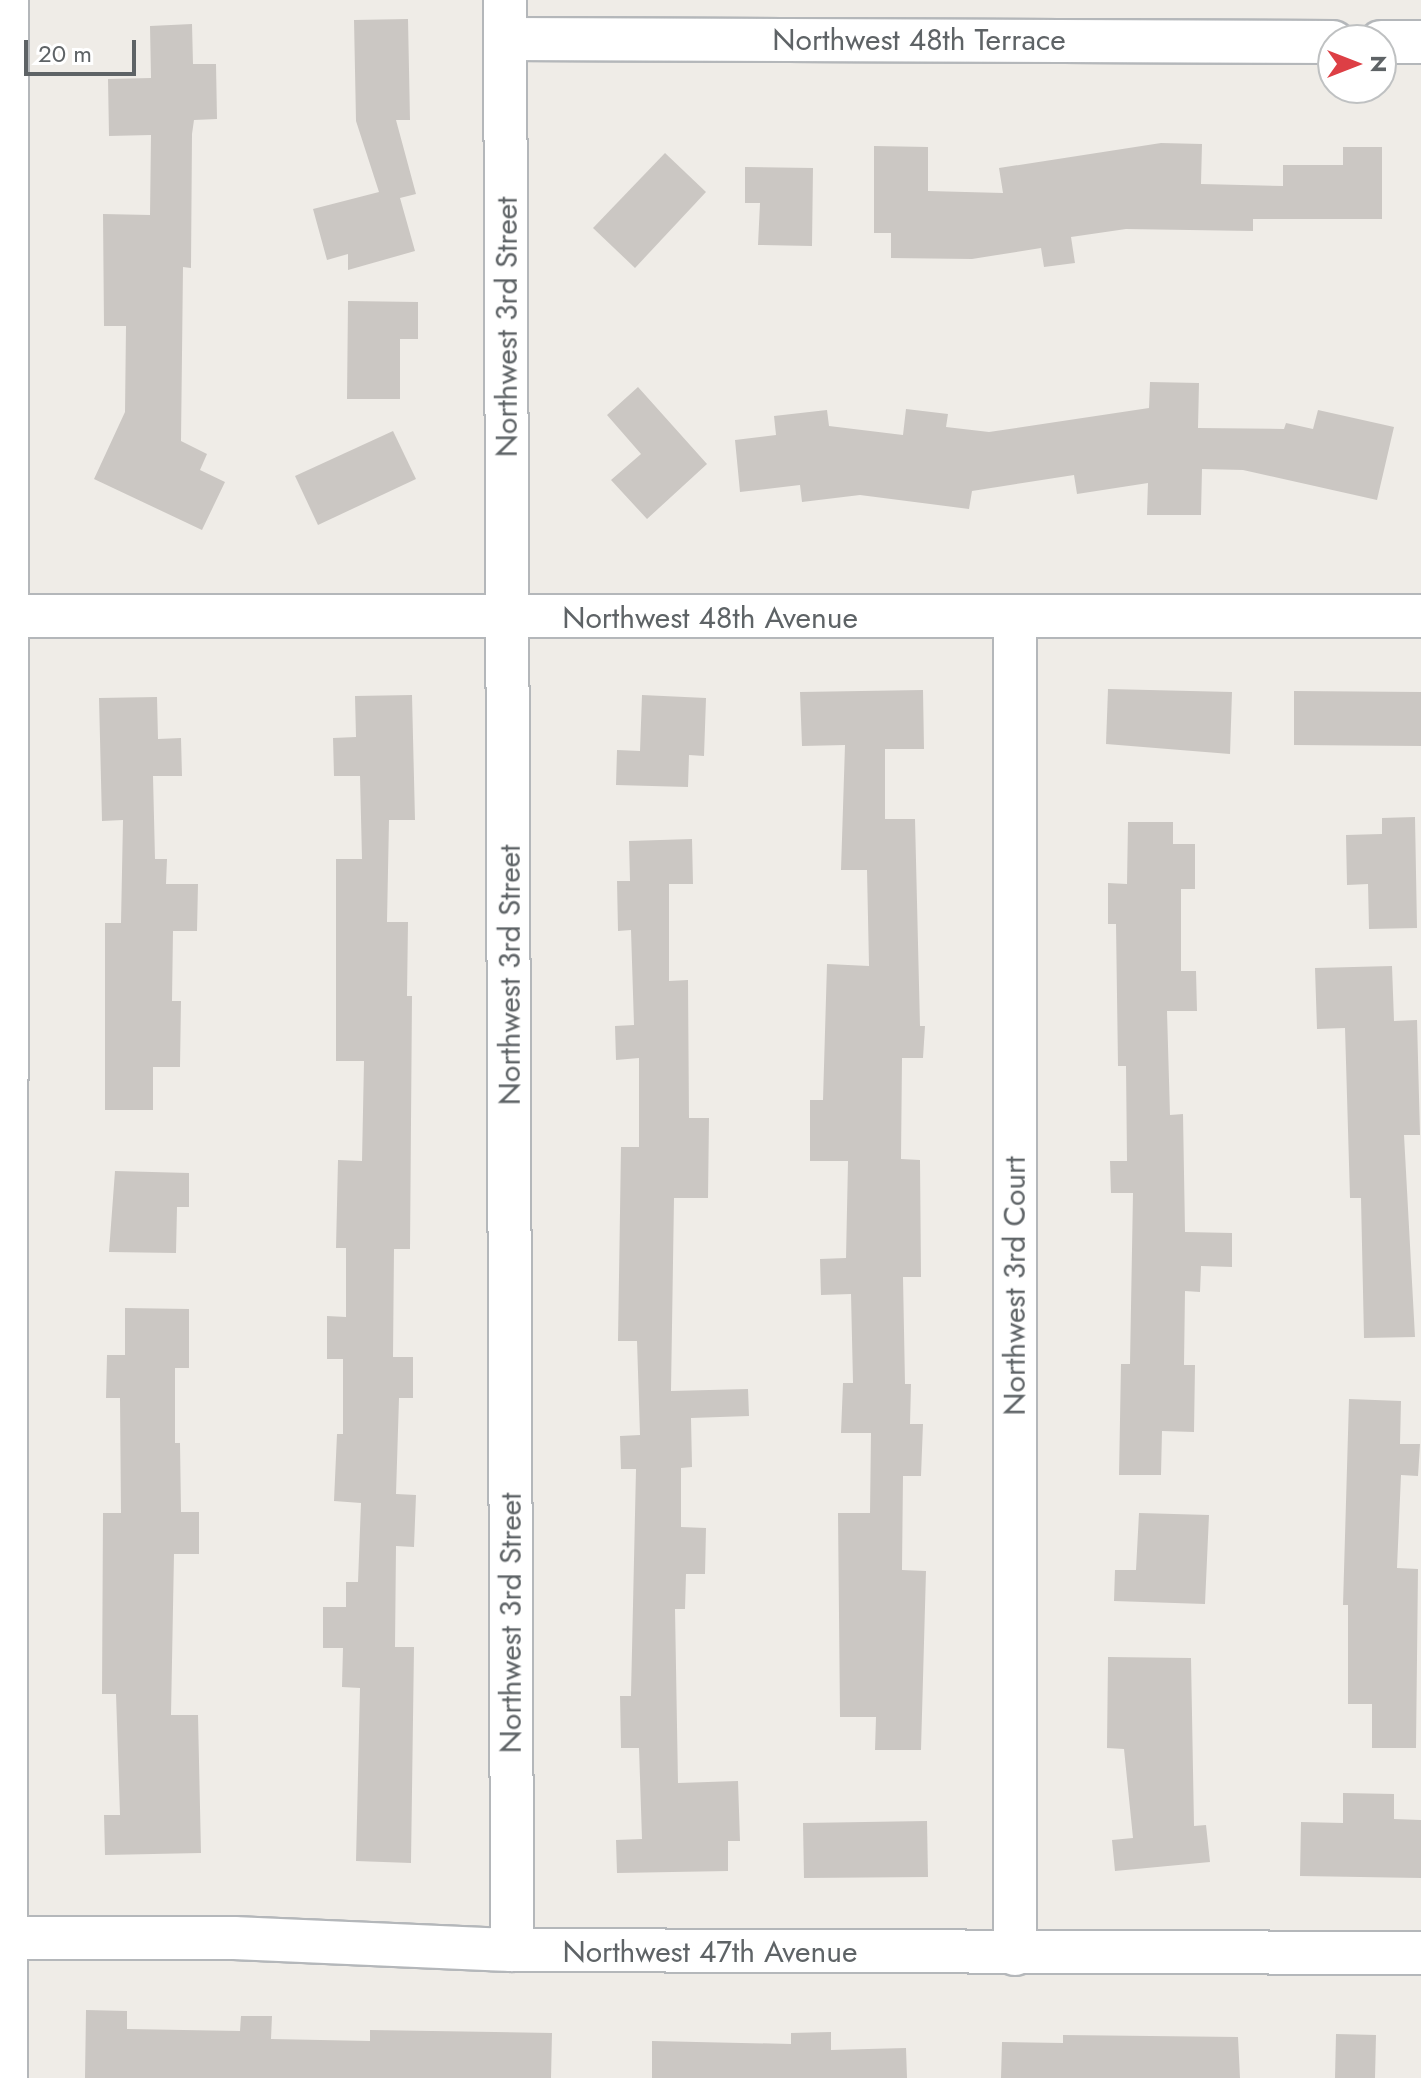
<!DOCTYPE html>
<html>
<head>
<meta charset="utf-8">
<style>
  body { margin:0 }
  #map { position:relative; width:1421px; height:2078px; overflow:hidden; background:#efece7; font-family:Jost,sans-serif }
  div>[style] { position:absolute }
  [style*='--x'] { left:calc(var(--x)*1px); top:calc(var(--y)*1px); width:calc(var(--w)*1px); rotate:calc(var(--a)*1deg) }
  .building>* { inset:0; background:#cbc7c3 }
  .roads { filter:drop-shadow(2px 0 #b4b7ba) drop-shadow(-2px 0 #b4b7ba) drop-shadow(0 2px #b4b7ba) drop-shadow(0 -2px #b4b7ba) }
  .street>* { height:42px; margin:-21px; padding:0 21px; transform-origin:21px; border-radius:21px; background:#fff }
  span { translate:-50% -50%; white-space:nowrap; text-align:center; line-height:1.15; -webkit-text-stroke:6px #fff; paint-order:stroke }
  .street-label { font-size:30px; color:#5e6366 }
  .north { position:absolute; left:1317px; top:24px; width:80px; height:80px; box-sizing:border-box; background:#fff; border:2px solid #bfc1c2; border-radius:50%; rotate:90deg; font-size:22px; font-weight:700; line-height:32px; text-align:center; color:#5e6366 }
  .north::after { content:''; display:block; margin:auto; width:28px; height:36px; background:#dd3f45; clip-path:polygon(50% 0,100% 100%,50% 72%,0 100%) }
  .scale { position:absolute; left:24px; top:40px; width:112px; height:36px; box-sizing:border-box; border:4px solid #5e6366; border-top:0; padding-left:10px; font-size:24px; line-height:28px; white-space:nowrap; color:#5e6366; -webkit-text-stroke:6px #fff; paint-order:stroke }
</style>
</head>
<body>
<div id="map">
  <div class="building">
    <div style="clip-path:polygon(408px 19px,410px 120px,396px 120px,416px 194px,400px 198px,415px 251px,348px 270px,348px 254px,327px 260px,313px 209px,379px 192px,356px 121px,354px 20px)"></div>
    <div style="clip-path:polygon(192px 24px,193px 64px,216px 64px,217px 119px,194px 120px,192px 134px,191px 268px,183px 267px,181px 441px,207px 454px,200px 470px,225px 482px,202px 530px,94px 479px,125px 412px,126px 326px,104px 326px,103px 214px,150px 215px,151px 135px,109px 136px,108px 79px,151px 78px,150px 26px)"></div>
    <div style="clip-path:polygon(1161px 143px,1202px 144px,1201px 184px,1283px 186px,1283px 165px,1343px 165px,1343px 147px,1382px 147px,1382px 219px,1253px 219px,1253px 231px,1126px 229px,1071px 237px,1075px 263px,1044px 267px,1041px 248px,972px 259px,891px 258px,891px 233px,874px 233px,874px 146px,928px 147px,928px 191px,1003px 193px,999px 168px)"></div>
    <div style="clip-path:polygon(665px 153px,706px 192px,635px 268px,593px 228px)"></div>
    <div style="clip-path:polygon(745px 167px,813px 168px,812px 246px,758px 245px,760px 203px,745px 203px)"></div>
    <div style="clip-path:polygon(348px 301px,418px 302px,418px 339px,400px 339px,400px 399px,347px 399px)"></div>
    <div style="clip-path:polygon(1150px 382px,1199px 383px,1198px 428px,1284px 429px,1286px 423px,1313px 429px,1318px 410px,1394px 427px,1377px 500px,1243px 470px,1202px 469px,1201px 515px,1147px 515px,1148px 483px,1077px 494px,1074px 475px,972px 491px,969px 509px,860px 495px,802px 502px,800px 485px,740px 492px,735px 440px,776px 435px,774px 416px,827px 410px,829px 426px,903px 435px,906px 409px,948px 414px,946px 427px,989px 432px,1149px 408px)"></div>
    <div style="clip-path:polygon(638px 387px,707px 464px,647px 519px,611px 480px,641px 454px,607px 415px)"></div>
    <div style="clip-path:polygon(393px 431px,416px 479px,318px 525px,295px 476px)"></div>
    <div style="clip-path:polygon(1108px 689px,1232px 692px,1230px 754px,1106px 744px)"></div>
    <div style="clip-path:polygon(923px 690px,924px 749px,885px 749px,885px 819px,915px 819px,920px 1026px,925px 1026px,923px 1058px,902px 1058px,901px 1159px,920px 1160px,921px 1277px,903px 1277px,905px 1384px,911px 1384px,910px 1424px,923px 1424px,921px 1476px,903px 1476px,902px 1570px,926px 1571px,921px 1750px,875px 1750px,876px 1717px,840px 1717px,838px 1513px,870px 1513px,871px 1433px,841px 1433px,843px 1383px,853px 1383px,851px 1294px,821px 1295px,820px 1259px,846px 1258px,848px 1161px,810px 1161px,810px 1100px,823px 1100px,827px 964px,869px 966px,867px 870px,841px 870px,845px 745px,802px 746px,800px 692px)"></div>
    <div style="clip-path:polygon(1294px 691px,1421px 692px,1421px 746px,1294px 745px)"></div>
    <div style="clip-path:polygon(412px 695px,415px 820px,389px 820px,387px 922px,408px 922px,407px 996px,412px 996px,410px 1249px,394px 1249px,393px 1357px,413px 1357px,413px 1398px,399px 1398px,396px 1494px,416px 1495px,414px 1547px,396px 1546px,395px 1647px,414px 1647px,411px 1863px,356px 1861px,360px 1688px,342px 1687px,343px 1648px,323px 1648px,323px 1607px,346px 1607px,346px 1582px,358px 1582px,361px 1503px,334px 1501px,337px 1434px,343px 1434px,343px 1359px,327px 1359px,327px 1316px,346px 1317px,346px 1248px,336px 1248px,338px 1160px,362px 1161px,364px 1061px,336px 1061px,336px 859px,362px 859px,360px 776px,334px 776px,333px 738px,356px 737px,355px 696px)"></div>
    <div style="clip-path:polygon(642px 695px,706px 698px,704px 756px,689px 755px,688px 787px,616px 785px,617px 750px,640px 751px)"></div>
    <div style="clip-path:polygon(157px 697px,158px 739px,181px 738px,182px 776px,153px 776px,155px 859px,167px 859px,166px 884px,198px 884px,197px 931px,173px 931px,172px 1001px,181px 1001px,180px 1067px,153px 1067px,153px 1110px,105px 1110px,105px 923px,121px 923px,123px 820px,102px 821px,99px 698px)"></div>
    <div style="clip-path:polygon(1415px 817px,1417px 928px,1369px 929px,1368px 884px,1347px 885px,1346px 835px,1382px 834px,1382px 818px)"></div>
    <div style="clip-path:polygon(1128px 822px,1173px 822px,1173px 844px,1195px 844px,1195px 889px,1181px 889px,1181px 971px,1196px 971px,1197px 1011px,1167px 1011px,1170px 1115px,1183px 1114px,1185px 1232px,1232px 1233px,1232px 1267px,1201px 1266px,1200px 1292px,1185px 1291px,1184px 1365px,1195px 1365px,1194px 1432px,1162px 1431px,1161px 1475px,1119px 1475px,1121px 1364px,1130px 1364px,1133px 1193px,1111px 1193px,1110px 1161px,1127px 1161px,1126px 1066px,1118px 1066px,1116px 924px,1108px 924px,1108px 883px,1127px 884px)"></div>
    <div style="clip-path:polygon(692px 839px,693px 884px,669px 884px,669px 981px,688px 980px,689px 1118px,709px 1118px,708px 1198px,674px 1198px,671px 1391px,748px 1389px,749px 1416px,691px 1418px,692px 1467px,681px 1468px,681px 1527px,706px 1528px,705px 1574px,686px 1574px,685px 1609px,675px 1609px,678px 1783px,738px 1781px,740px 1841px,728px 1841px,728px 1871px,617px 1873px,616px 1840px,642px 1839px,639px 1748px,621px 1748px,620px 1696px,631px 1696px,636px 1469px,621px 1469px,620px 1436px,640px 1435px,637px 1341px,618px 1341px,621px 1147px,639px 1147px,639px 1058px,616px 1060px,615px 1026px,634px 1025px,631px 930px,618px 931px,617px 881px,630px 881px,629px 841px)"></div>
    <div style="clip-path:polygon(1392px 966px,1394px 1021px,1417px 1020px,1420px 1135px,1404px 1135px,1415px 1337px,1364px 1338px,1361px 1198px,1350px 1198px,1345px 1028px,1317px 1029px,1315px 968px)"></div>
    <div style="clip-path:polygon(115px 1171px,189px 1173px,189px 1207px,177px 1207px,176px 1253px,109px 1252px)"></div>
    <div style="clip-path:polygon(125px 1308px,189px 1309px,189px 1368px,175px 1368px,175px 1443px,180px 1443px,181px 1512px,199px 1512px,199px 1554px,174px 1554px,171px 1715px,198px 1715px,201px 1853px,105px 1855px,104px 1815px,120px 1815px,116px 1694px,102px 1694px,103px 1513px,121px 1513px,120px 1398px,106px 1398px,107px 1355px,125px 1355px)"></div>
    <div style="clip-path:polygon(1349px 1399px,1401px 1401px,1400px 1444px,1420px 1444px,1418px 1476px,1401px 1475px,1397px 1568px,1418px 1569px,1416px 1748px,1372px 1748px,1372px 1704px,1348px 1704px,1348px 1605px,1343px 1605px)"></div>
    <div style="clip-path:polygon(1139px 1513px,1209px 1515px,1205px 1604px,1114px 1601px,1115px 1570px,1136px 1570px)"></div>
    <div style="clip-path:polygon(1108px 1657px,1191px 1658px,1194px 1826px,1206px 1825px,1210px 1862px,1115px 1871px,1112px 1840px,1133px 1838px,1124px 1749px,1107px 1748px)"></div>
    <div style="clip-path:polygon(1343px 1793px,1394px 1794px,1394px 1819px,1421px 1820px,1421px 1878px,1300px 1876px,1301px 1822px,1343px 1823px)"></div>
    <div style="clip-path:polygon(927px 1821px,928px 1877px,804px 1878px,803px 1823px)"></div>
    <div style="clip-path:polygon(86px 2010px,127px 2011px,127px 2029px,240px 2031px,241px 2016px,272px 2016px,271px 2039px,370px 2041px,370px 2030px,552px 2033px,551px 2078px,85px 2078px)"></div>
    <div style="clip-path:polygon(831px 2032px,831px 2050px,906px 2048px,907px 2078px,652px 2078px,652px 2041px,791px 2044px,791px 2033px)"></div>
    <div style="clip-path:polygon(1336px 2034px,1376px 2035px,1375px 2078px,1335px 2078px)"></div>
    <div style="clip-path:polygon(1063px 2035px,1238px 2037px,1240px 2078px,1001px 2078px,1002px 2042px,1063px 2043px)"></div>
  </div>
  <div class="roads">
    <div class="street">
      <div style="--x:505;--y:0;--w:1950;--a:89.79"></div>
      <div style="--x:505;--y:39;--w:828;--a:0.21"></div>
      <div style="--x:1381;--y:42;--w:40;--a:0"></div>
      <div style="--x:0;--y:616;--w:1421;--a:0"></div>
      <div style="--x:1015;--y:617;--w:1337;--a:90"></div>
      <div style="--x:0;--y:1938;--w:234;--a:0"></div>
      <div style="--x:234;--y:1938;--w:278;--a:2.5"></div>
      <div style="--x:512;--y:1950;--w:909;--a:0.19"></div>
      <div style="--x:6;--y:2078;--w:2078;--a:-89.97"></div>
    </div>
  </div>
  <div class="street-label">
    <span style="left:919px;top:40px">Northwest 48th Terrace</span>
    <span style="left:507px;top:327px;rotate:-90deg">Northwest 3rd Street</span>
    <span style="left:710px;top:618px">Northwest 48th Avenue</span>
    <span style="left:510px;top:975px;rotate:-90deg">Northwest 3rd Street</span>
    <span style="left:1015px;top:1286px;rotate:-90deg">Northwest 3rd Court</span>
    <span style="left:511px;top:1623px;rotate:-90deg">Northwest 3rd Street</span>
    <span style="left:710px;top:1952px">Northwest 47th Avenue</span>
  </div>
  <div class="north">N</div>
  <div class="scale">20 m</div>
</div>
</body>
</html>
